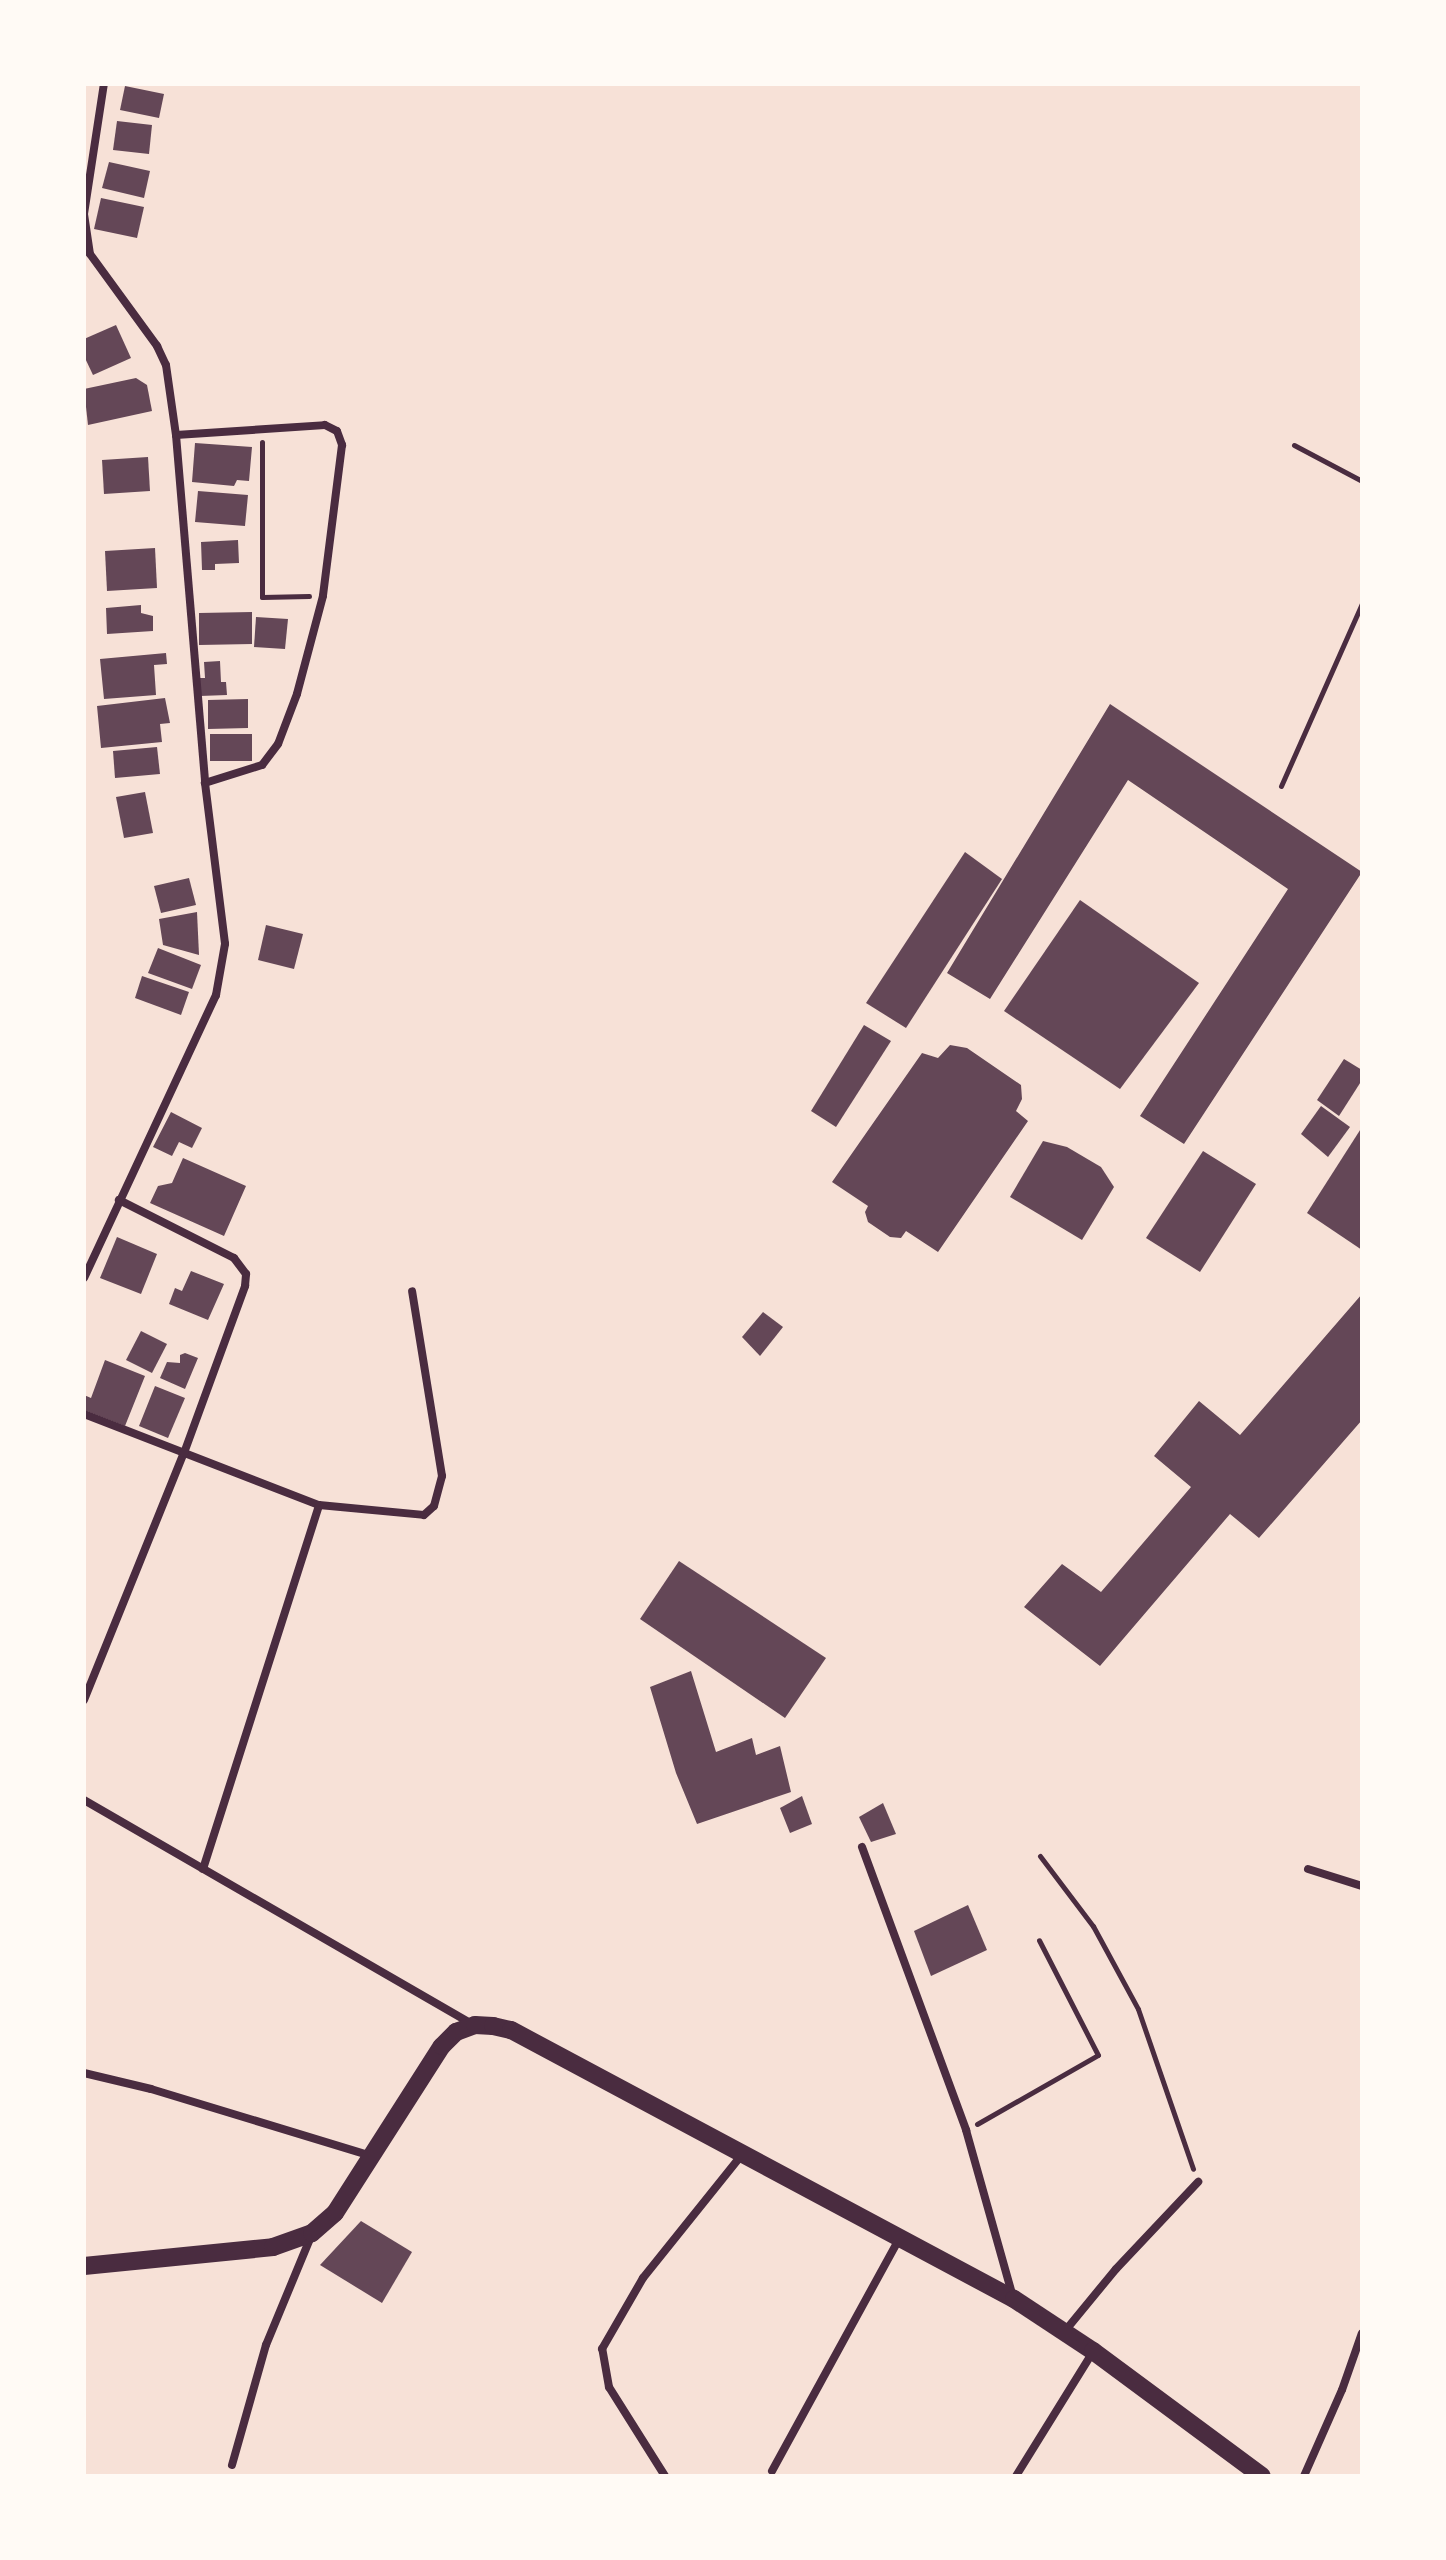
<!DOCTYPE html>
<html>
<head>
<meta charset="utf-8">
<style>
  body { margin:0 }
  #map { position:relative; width:1446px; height:2560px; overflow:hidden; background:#f7e1d7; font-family:Cabin,sans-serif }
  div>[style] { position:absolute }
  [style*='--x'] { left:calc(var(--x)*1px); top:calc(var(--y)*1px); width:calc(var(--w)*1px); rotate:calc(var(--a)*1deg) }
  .building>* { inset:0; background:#644757 }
  .path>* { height:5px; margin:-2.5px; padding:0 2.5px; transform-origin:2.5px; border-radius:2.5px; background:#4a2c40 }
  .minor>* { height:8px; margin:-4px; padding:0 4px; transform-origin:4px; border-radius:4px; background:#4a2c40 }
  .trunk>* { height:18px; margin:-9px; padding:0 9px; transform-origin:9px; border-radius:9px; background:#4a2c40 }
  span { translate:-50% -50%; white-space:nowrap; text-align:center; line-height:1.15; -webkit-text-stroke:6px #fffaf5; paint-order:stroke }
  .frame { position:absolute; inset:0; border:86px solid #fffaf5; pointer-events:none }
</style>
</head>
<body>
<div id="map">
  <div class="building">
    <div style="clip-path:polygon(125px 86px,164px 94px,159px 118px,120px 110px)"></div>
    <div style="clip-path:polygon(117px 121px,152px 125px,149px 154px,113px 150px)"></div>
    <div style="clip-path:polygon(109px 162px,150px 171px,144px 198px,102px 188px)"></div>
    <div style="clip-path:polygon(101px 198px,144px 207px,137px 238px,94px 229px)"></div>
    <div style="clip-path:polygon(116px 325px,131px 358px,93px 375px,84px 356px,84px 339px)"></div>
    <div style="clip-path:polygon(136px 378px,147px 385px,152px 411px,88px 425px,84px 389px)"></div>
    <div style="clip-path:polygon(195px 443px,252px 447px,249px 481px,237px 480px,234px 486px,192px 482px)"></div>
    <div style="clip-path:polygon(148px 457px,150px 491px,104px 494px,102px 460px)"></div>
    <div style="clip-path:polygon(198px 491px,248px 495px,245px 526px,195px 522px)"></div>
    <div style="clip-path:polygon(238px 540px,239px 563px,215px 564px,215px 570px,202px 570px,201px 542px)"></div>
    <div style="clip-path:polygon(155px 548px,157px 588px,107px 591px,105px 551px)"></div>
    <div style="clip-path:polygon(141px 605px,141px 613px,153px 616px,153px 631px,107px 634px,106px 608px)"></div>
    <div style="clip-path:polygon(252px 612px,252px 644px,199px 645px,199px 613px)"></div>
    <div style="clip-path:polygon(256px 617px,288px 619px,285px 649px,254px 647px)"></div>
    <div style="clip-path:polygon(166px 653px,167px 664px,154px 665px,156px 695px,104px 699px,100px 659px)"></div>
    <div style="clip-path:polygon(220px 661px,221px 682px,226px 682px,227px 695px,200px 696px,200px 678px,205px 678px,204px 662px)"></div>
    <div style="clip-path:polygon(165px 698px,170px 723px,160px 724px,162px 742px,101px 748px,97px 706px)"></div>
    <div style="clip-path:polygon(248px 699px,248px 728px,208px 729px,208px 700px)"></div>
    <div style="clip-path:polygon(1110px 704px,1362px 872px,1184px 1144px,1140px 1116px,1288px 889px,1128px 780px,990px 999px,947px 973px)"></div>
    <div style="clip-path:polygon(210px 734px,252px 734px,252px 761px,210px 761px)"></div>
    <div style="clip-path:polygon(157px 747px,160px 774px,115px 778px,113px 751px)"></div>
    <div style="clip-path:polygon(145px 792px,153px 833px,124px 838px,116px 797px)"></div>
    <div style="clip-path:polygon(965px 852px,1002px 879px,906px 1028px,866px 1003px)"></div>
    <div style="clip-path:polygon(189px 878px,196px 905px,161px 913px,154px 886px)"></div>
    <div style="clip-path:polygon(1080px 900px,1199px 983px,1120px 1089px,1004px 1011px)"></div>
    <div style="clip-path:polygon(197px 912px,199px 955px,163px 945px,159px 919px)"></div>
    <div style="clip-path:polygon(266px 925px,303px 934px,294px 969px,258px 960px)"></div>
    <div style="clip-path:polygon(158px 948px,201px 965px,192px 989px,148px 973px)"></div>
    <div style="clip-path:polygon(142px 976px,189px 992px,181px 1015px,135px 998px)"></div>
    <div style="clip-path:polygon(864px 1025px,891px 1041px,836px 1127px,811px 1111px)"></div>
    <div style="clip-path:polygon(950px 1045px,967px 1048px,1021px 1085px,1022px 1099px,1016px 1111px,1028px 1121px,938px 1252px,906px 1231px,901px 1238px,890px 1237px,868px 1222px,865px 1212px,868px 1206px,832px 1182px,922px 1053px,938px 1058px)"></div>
    <div style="clip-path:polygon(1344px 1059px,1362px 1070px,1362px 1080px,1339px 1116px,1317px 1100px)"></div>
    <div style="clip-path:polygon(1321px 1106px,1350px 1127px,1328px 1157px,1301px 1134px)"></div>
    <div style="clip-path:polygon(171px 1112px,202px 1128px,192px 1148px,179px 1142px,172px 1156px,153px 1147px)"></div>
    <div style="clip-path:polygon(1362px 1127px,1362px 1250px,1307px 1213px)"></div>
    <div style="clip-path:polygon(1043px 1141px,1067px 1147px,1101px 1167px,1114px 1187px,1082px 1240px,1010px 1197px)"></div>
    <div style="clip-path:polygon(1203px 1151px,1256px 1184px,1200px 1272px,1146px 1238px)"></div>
    <div style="clip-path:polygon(183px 1158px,246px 1186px,224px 1236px,150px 1203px,158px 1186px,172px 1183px)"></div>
    <div style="clip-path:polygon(117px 1237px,157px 1254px,141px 1294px,100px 1278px)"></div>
    <div style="clip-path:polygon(191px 1271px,224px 1284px,208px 1320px,169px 1304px,175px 1288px,182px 1291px)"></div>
    <div style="clip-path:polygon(1362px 1294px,1362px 1420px,1259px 1538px,1230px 1514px,1100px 1666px,1024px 1607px,1062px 1564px,1101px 1592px,1191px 1487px,1154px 1456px,1199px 1401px,1240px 1435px)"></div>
    <div style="clip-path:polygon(763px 1312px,783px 1327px,760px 1356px,742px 1337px)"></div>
    <div style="clip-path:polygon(141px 1331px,167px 1344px,152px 1373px,126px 1360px)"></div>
    <div style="clip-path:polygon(185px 1353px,198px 1358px,185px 1389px,160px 1378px,167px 1362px,180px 1363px,180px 1355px)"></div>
    <div style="clip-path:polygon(105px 1360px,145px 1376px,125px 1426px,84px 1410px,84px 1395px,91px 1398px)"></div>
    <div style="clip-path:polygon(155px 1386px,185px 1398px,168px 1438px,139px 1426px)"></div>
    <div style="clip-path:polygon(679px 1561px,826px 1658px,785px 1718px,640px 1619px)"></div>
    <div style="clip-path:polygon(691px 1671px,716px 1752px,752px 1738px,756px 1755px,780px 1746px,791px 1792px,697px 1824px,676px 1773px,650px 1687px)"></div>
    <div style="clip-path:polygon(802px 1796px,812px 1824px,790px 1833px,780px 1808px)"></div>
    <div style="clip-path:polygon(883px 1803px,896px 1834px,871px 1842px,859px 1817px)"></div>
    <div style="clip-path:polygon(968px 1905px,987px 1950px,931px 1976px,914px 1931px)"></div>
    <div style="clip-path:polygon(361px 2221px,412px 2252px,382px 2303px,320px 2265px)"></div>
  </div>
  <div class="path">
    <div style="--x:262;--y:442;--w:155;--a:90"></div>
    <div style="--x:262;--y:597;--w:47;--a:-1.2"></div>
    <div style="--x:1294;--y:445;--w:77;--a:27.9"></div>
    <div style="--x:1281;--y:786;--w:200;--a:-66.1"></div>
    <div style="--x:1040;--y:1856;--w:88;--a:52.9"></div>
    <div style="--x:1093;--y:1926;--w:94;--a:61.5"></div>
    <div style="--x:1138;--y:2009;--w:169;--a:71"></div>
    <div style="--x:977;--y:2124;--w:139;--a:-29.7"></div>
    <div style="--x:1098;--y:2055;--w:129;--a:-117.2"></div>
  </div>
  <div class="minor">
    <div style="--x:84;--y:214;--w:40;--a:81.5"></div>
    <div style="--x:90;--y:254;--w:114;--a:53.9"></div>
    <div style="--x:157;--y:346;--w:21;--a:65"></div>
    <div style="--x:166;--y:365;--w:71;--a:81.9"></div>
    <div style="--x:176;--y:435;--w:349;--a:85.2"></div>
    <div style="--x:205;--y:783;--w:162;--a:82.9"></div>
    <div style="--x:225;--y:944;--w:52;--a:100"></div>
    <div style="--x:216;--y:995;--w:312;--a:115"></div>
    <div style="--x:84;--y:214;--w:132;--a:-81.3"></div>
    <div style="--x:176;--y:435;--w:149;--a:-3.8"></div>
    <div style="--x:325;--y:425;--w:13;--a:27"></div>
    <div style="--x:337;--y:431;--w:15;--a:70"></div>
    <div style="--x:342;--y:445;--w:152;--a:97.2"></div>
    <div style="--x:323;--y:596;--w:101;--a:104.9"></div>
    <div style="--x:297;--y:694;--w:53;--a:110.8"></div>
    <div style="--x:278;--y:744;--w:26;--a:127"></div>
    <div style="--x:262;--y:765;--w:60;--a:162.5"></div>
    <div style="--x:84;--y:1414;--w:252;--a:21.2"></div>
    <div style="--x:319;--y:1505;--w:105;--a:5.4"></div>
    <div style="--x:424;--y:1515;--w:13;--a:-42"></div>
    <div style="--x:434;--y:1506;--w:31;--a:-75"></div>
    <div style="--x:442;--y:1476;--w:187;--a:-99.2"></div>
    <div style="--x:84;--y:1700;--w:266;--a:-68"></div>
    <div style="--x:184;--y:1453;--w:178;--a:-69.9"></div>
    <div style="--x:245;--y:1286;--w:12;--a:-85"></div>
    <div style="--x:246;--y:1274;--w:20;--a:-127"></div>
    <div style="--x:234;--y:1258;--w:129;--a:-153.2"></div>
    <div style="--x:84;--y:1800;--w:450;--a:30"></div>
    <div style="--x:862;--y:1847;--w:302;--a:69.8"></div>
    <div style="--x:966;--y:2130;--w:173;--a:74.3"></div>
    <div style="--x:203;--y:1869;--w:382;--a:-72.3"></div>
    <div style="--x:1308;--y:1869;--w:57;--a:17.5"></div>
    <div style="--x:84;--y:2073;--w:69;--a:13.4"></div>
    <div style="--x:151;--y:2089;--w:230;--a:16.9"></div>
    <div style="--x:1065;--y:2331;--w:80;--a:-50.6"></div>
    <div style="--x:1116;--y:2269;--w:120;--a:-46.7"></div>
    <div style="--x:232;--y:2465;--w:125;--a:-74.2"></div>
    <div style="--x:266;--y:2345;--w:120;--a:-67.5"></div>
    <div style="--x:772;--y:2471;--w:267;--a:-61.3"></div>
    <div style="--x:665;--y:2476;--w:105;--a:-122.2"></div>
    <div style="--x:609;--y:2387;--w:39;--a:-100"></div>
    <div style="--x:602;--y:2349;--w:82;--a:-60"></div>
    <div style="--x:643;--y:2278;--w:160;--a:-51.3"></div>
    <div style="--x:1016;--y:2476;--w:146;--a:-58.2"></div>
    <div style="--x:1304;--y:2476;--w:94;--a:-66.2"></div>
    <div style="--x:1342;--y:2390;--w:60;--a:-70.7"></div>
  </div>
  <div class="trunk">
    <div style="--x:84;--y:2266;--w:190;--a:-5.7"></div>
    <div style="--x:273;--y:2247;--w:41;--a:-19.7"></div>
    <div style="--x:312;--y:2233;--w:30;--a:-41"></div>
    <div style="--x:335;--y:2213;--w:198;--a:-57.4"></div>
    <div style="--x:442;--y:2046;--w:20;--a:-45"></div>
    <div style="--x:456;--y:2032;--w:20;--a:-20"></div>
    <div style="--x:475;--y:2025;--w:18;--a:3"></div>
    <div style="--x:493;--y:2026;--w:18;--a:13"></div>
    <div style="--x:511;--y:2030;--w:570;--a:28.14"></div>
    <div style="--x:1014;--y:2299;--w:95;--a:33.4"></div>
    <div style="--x:1093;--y:2351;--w:210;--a:36.5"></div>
  </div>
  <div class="frame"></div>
</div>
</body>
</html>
